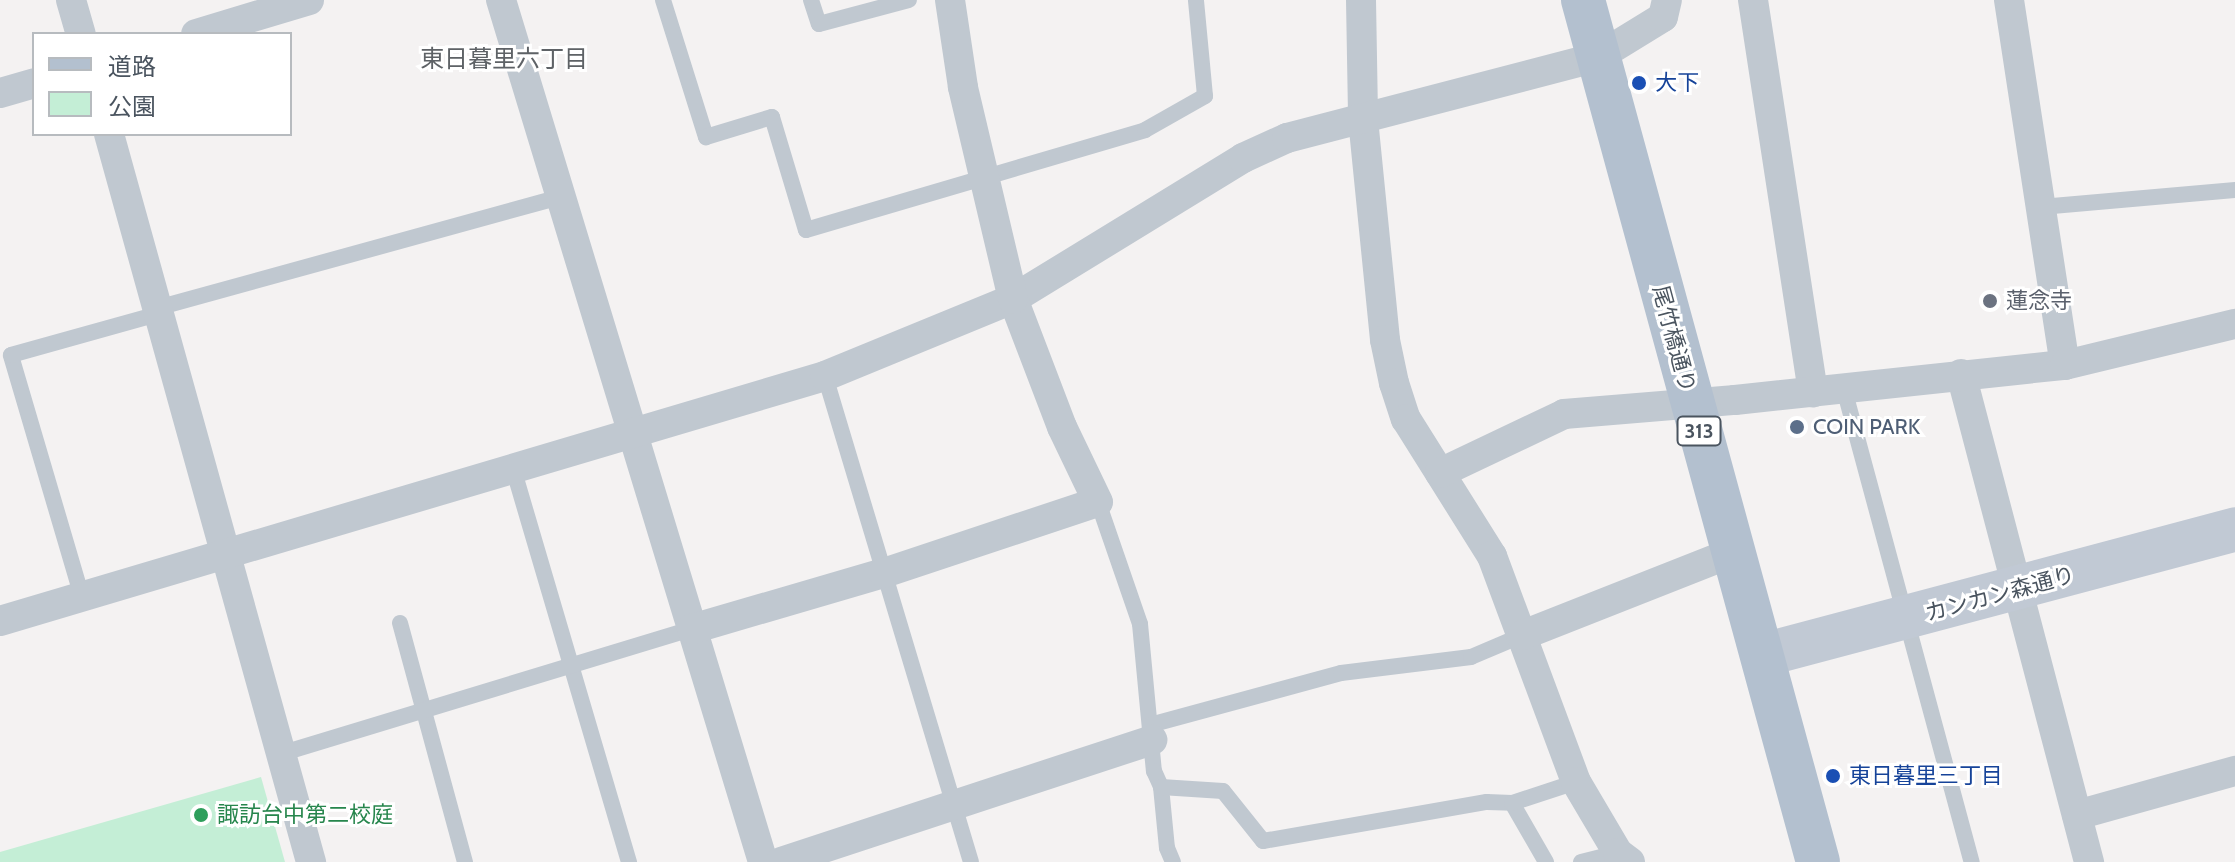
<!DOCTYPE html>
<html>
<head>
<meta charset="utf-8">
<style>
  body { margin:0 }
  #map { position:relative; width:2235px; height:862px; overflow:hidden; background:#f4f2f2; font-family:Cabin,"Noto Sans JP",sans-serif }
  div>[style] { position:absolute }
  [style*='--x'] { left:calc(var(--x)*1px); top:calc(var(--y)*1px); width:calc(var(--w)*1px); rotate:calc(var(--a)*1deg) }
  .green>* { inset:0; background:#c4eed6 }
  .lane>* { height:16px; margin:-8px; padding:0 8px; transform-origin:8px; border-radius:8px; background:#c0c8d0 }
  .street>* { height:30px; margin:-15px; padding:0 15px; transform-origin:15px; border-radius:15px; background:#c0c8d0 }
  .secondary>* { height:44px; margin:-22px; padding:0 22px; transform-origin:22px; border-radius:22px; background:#c1c9d4 }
  .primary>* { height:44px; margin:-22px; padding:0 22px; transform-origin:22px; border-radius:22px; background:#b3c0cf }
  .dots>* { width:22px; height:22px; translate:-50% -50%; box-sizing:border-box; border:4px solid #fff; border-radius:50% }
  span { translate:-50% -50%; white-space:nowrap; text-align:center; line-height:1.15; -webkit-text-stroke:6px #fff; paint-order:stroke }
  .shield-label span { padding:2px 6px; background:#fff; border:2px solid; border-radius:6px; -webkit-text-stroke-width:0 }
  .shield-label { font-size:20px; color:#4a545f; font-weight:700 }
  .transit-label { font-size:22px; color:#164399 }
  .left { translate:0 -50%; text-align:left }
  .worship-label { font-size:22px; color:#5b616d }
  .street-label { font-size:22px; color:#4a545f }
  .service-label { font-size:22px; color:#4e5e75 }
  .leisure-label { font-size:22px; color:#27864d }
  .neighbourhood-label { font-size:24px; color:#5e6266 }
  .legend { position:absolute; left:32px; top:32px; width:260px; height:104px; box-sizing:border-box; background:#fff; border:2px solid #b7bbbf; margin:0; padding:10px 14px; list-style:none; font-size:24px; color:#4a545f }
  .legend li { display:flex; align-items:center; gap:16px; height:40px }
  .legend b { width:40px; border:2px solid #b7bbbf }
</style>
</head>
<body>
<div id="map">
  <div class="green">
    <div style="clip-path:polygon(261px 777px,285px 862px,0 862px,0 852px)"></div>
  </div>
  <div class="lane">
    <div style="--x:663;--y:0;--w:144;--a:72.6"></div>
    <div style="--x:706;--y:137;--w:69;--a:-16.9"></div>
    <div style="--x:772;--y:117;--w:118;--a:73.3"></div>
    <div style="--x:806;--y:230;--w:353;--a:-16.4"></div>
    <div style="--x:1145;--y:130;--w:69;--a:-29.5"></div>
    <div style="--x:1205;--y:96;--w:96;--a:-95.4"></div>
    <div style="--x:811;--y:0;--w:25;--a:72"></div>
    <div style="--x:819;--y:24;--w:93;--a:-14.9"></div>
    <div style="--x:2041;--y:207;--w:195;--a:-5"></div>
    <div style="--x:157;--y:308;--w:419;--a:-15.4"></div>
    <div style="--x:825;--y:376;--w:507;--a:73.28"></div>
    <div style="--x:1844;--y:389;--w:490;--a:74.9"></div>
    <div style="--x:513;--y:468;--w:411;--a:73.6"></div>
    <div style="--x:1098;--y:502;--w:129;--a:71"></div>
    <div style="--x:1140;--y:624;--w:148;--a:84.6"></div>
    <div style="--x:1154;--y:771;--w:17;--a:66"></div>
    <div style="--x:1161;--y:787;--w:61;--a:84.4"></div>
    <div style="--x:1167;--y:848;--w:15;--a:67"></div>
    <div style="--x:82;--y:597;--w:252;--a:-106.4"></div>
    <div style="--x:11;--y:355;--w:153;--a:-15.6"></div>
    <div style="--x:400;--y:623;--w:248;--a:74.8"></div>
    <div style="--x:1150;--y:725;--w:198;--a:-15.2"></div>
    <div style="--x:1341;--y:673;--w:131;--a:-7"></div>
    <div style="--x:1471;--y:657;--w:56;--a:-22.9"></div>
    <div style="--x:280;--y:754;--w:431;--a:-16.9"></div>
    <div style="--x:1161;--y:787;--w:62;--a:3.7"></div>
    <div style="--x:1223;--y:791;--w:64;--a:51.3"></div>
    <div style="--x:1263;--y:841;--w:227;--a:-9.9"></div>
    <div style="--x:1487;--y:802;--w:25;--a:2"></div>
    <div style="--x:1512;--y:803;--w:68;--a:60"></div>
    <div style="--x:1512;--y:803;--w:67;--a:-18.2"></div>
    <div style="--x:1581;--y:862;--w:38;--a:-14"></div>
  </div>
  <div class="street">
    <div style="--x:71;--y:0;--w:35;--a:74"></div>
    <div style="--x:501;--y:0;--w:901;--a:73.09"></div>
    <div style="--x:1361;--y:0;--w:119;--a:89"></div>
    <div style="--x:1363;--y:119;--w:222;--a:84.3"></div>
    <div style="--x:1385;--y:340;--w:44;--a:78.2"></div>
    <div style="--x:1394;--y:383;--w:38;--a:72"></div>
    <div style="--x:1406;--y:419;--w:162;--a:57.9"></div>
    <div style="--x:1492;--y:556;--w:241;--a:69.6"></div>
    <div style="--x:1576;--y:782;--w:82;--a:59.4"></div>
    <div style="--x:1618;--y:853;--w:15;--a:37"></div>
    <div style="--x:1753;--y:0;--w:397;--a:81.3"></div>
    <div style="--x:2009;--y:0;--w:369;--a:81.3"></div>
    <div style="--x:196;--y:34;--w:118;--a:-16.7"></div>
    <div style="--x:0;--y:93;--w:35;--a:-16"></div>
    <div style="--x:109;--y:134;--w:756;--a:74.49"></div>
    <div style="--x:1961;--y:374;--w:505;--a:75.3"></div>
    <div style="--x:1440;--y:473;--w:137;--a:-25.4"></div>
    <div style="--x:1564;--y:414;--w:172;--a:-4.7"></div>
    <div style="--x:1735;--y:400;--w:332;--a:-6.1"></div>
    <div style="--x:2065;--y:365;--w:175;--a:-13.6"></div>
    <div style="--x:0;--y:621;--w:861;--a:-16.54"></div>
    <div style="--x:825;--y:376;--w:203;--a:-22.3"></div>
    <div style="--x:1013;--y:299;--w:270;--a:-31.5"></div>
    <div style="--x:1243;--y:158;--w:48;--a:-24.4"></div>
    <div style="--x:1287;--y:138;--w:321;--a:-14.6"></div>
    <div style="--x:1598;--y:57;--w:76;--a:-31.6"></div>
    <div style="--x:1663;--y:17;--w:17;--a:-77"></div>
    <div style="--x:692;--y:629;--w:200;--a:-16.3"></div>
    <div style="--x:884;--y:573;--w:225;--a:-18.4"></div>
    <div style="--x:1098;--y:502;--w:83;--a:-115.6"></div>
    <div style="--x:1062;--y:427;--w:137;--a:-110.9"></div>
    <div style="--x:1013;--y:299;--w:218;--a:-103.3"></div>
    <div style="--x:963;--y:87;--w:88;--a:-98.5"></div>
    <div style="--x:1523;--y:635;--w:227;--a:-21.5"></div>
    <div style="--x:2077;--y:815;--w:164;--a:-15.6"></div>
    <div style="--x:781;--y:862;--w:391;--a:-18.2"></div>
  </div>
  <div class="secondary">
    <div style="--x:1763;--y:655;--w:489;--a:-14.9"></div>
  </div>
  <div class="primary">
    <div style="--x:1583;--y:0;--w:893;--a:74.75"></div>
  </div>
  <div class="dots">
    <div style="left:1639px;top:83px;background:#1a4fb4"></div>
    <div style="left:1990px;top:301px;background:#6b7280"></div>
    <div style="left:1797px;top:427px;background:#5c6f8a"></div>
    <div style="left:1833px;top:776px;background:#1a4fb4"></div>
    <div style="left:201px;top:815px;background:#2e9e5b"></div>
  </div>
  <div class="shield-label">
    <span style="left:1699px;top:431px">313</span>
  </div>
  <div class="transit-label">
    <span class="left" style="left:1655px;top:83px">大下</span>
    <span class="left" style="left:1849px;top:776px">東日暮里三丁目</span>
  </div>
  <div class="worship-label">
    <span class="left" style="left:2006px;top:301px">蓮念寺</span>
  </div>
  <div class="street-label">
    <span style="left:1674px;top:339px;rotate:75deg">尾竹橋通り</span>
    <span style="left:2000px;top:594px;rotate:-15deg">カンカン森通り</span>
  </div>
  <div class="service-label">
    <span class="left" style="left:1813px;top:427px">COIN PARK</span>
  </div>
  <div class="leisure-label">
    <span class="left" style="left:217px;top:815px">諏訪台中第二校庭</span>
  </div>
  <div class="neighbourhood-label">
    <span style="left:504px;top:59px">東日暮里六丁目</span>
  </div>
  <ul class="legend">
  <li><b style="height:10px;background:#b3c0cf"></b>道路</li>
  <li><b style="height:22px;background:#c4eed6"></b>公園</li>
  </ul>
</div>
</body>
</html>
